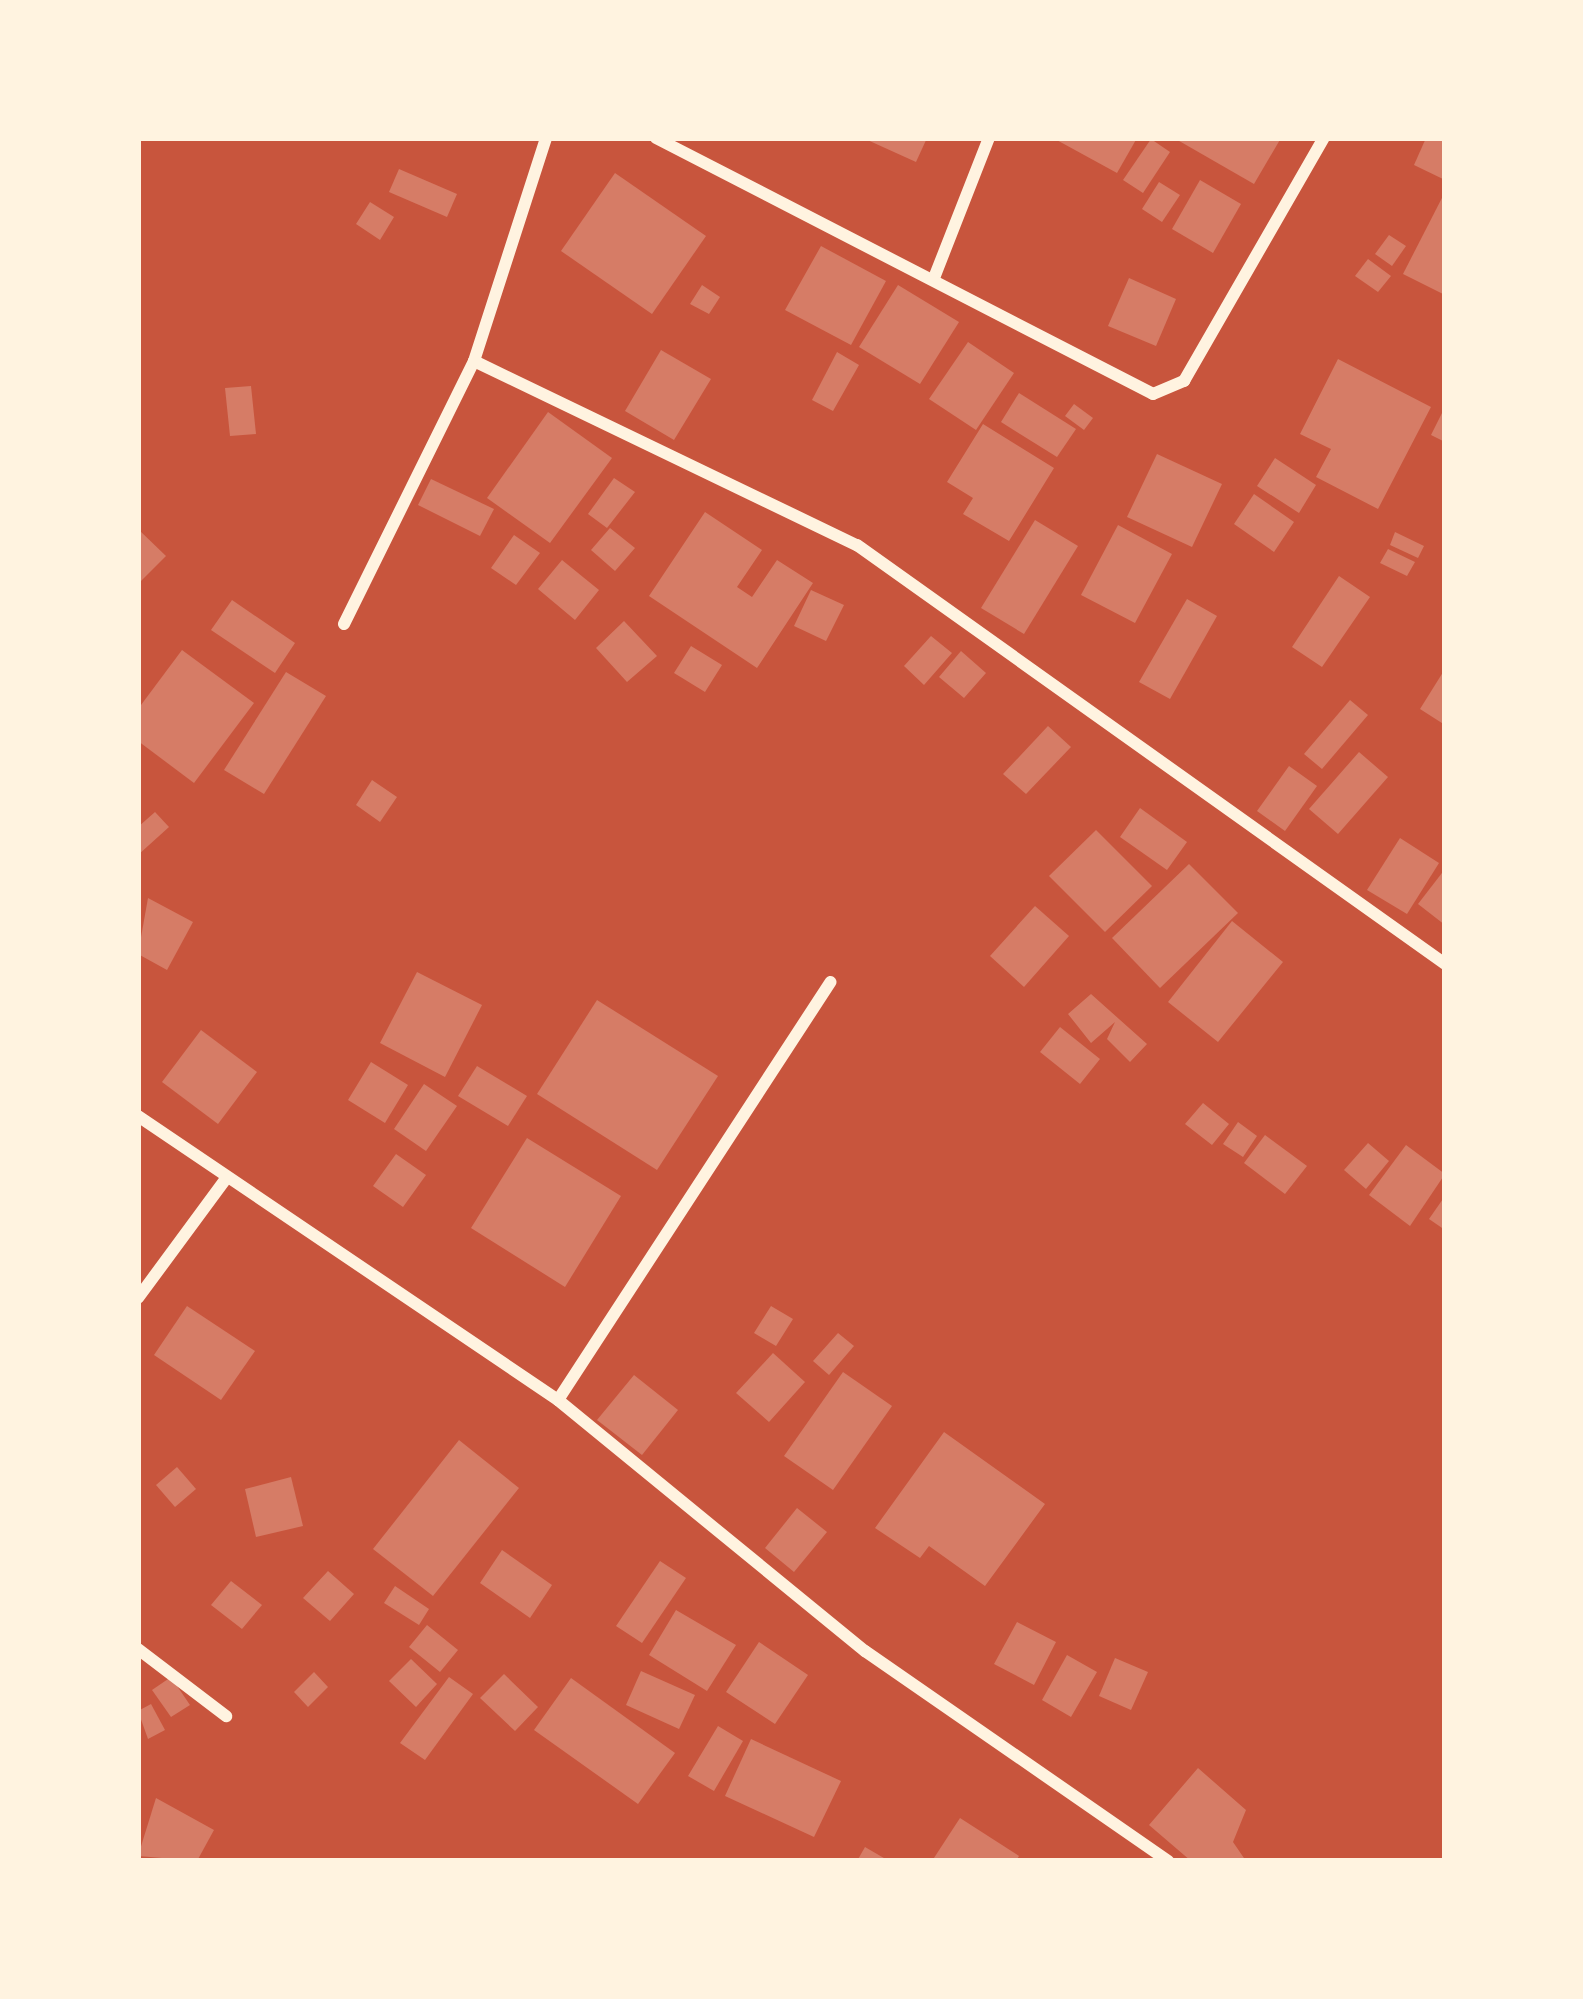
<!DOCTYPE html>
<html>
<head>
<meta charset="utf-8">
<style>
  body { margin:0 }
  #map { position:relative; width:1583px; height:1999px; overflow:hidden; background:#c8553d; font-family:"Varela Round",sans-serif }
  div>[style] { position:absolute }
  [style*='--x'] { left:calc(var(--x)*1px); top:calc(var(--y)*1px); width:calc(var(--w)*1px); rotate:calc(var(--a)*1deg) }
  .building>* { inset:0; background:#d67c66 }
  .minor>* { height:12px; margin:-6px; padding:0 6px; transform-origin:6px; border-radius:6px; background:#fff3e0 }
  span { translate:-50% -50%; white-space:nowrap; text-align:center; line-height:1.15; -webkit-text-stroke:12px #fff3e0; paint-order:stroke }
  .frame { position:absolute; inset:0; border:141px solid #fff3e0; pointer-events:none }
</style>
</head>
<body>
<div id="map">
  <div class="building">
    <div style="clip-path:polygon(863px 138px,927px 138px,916px 162px)"></div>
    <div style="clip-path:polygon(1053px 138px,1137px 138px,1117px 173px)"></div>
    <div style="clip-path:polygon(1174px 138px,1281px 138px,1254px 184px)"></div>
    <div style="clip-path:polygon(1426px 138px,1445px 138px,1445px 180px,1414px 165px)"></div>
    <div style="clip-path:polygon(1151px 139px,1170px 152px,1143px 193px,1123px 180px)"></div>
    <div style="clip-path:polygon(399px 169px,457px 194px,447px 217px,389px 192px)"></div>
    <div style="clip-path:polygon(615px 173px,706px 236px,652px 314px,561px 251px)"></div>
    <div style="clip-path:polygon(1200px 180px,1241px 204px,1213px 253px,1172px 229px)"></div>
    <div style="clip-path:polygon(1159px 182px,1180px 195px,1162px 222px,1142px 209px)"></div>
    <div style="clip-path:polygon(1445px 192px,1445px 295px,1403px 274px)"></div>
    <div style="clip-path:polygon(370px 202px,394px 217px,380px 240px,356px 224px)"></div>
    <div style="clip-path:polygon(1389px 235px,1406px 246px,1392px 266px,1375px 254px)"></div>
    <div style="clip-path:polygon(821px 246px,886px 281px,851px 345px,785px 310px)"></div>
    <div style="clip-path:polygon(1368px 259px,1391px 276px,1378px 292px,1355px 276px)"></div>
    <div style="clip-path:polygon(1129px 278px,1176px 299px,1156px 346px,1108px 326px)"></div>
    <div style="clip-path:polygon(702px 285px,720px 297px,709px 314px,690px 304px)"></div>
    <div style="clip-path:polygon(898px 285px,959px 322px,920px 384px,859px 347px)"></div>
    <div style="clip-path:polygon(968px 342px,1014px 373px,976px 430px,929px 399px)"></div>
    <div style="clip-path:polygon(661px 350px,711px 379px,674px 440px,625px 411px)"></div>
    <div style="clip-path:polygon(837px 352px,859px 365px,833px 411px,812px 400px)"></div>
    <div style="clip-path:polygon(1338px 359px,1431px 407px,1378px 509px,1316px 477px,1331px 449px,1300px 434px)"></div>
    <div style="clip-path:polygon(251px 386px,256px 434px,230px 436px,225px 388px)"></div>
    <div style="clip-path:polygon(1019px 393px,1076px 429px,1057px 457px,1001px 422px)"></div>
    <div style="clip-path:polygon(1074px 404px,1093px 418px,1084px 430px,1065px 416px)"></div>
    <div style="clip-path:polygon(1445px 407px,1445px 442px,1431px 435px)"></div>
    <div style="clip-path:polygon(548px 412px,612px 458px,550px 543px,487px 498px)"></div>
    <div style="clip-path:polygon(983px 424px,1054px 468px,1009px 541px,963px 514px,973px 498px,947px 482px)"></div>
    <div style="clip-path:polygon(1157px 454px,1222px 484px,1192px 547px,1127px 517px)"></div>
    <div style="clip-path:polygon(1275px 458px,1316px 485px,1299px 513px,1257px 486px)"></div>
    <div style="clip-path:polygon(614px 478px,635px 492px,607px 528px,588px 514px)"></div>
    <div style="clip-path:polygon(431px 479px,494px 509px,480px 536px,418px 505px)"></div>
    <div style="clip-path:polygon(1254px 494px,1294px 522px,1274px 552px,1234px 524px)"></div>
    <div style="clip-path:polygon(705px 512px,762px 550px,737px 587px,752px 597px,777px 560px,813px 583px,757px 668px,649px 596px)"></div>
    <div style="clip-path:polygon(1035px 520px,1078px 546px,1024px 634px,981px 608px)"></div>
    <div style="clip-path:polygon(1118px 525px,1172px 554px,1135px 623px,1081px 595px)"></div>
    <div style="clip-path:polygon(610px 528px,635px 548px,615px 571px,591px 550px)"></div>
    <div style="clip-path:polygon(138px 529px,166px 556px,138px 584px)"></div>
    <div style="clip-path:polygon(1395px 532px,1424px 546px,1418px 558px,1390px 545px)"></div>
    <div style="clip-path:polygon(514px 535px,540px 553px,516px 585px,491px 568px)"></div>
    <div style="clip-path:polygon(1388px 549px,1415px 562px,1407px 576px,1380px 563px)"></div>
    <div style="clip-path:polygon(562px 560px,599px 590px,575px 620px,538px 589px)"></div>
    <div style="clip-path:polygon(1339px 576px,1370px 597px,1322px 667px,1292px 647px)"></div>
    <div style="clip-path:polygon(811px 590px,844px 605px,826px 641px,794px 626px)"></div>
    <div style="clip-path:polygon(1187px 599px,1217px 616px,1170px 699px,1139px 682px)"></div>
    <div style="clip-path:polygon(232px 600px,295px 643px,275px 673px,211px 630px)"></div>
    <div style="clip-path:polygon(624px 621px,657px 656px,627px 682px,596px 648px)"></div>
    <div style="clip-path:polygon(931px 636px,952px 653px,924px 685px,904px 666px)"></div>
    <div style="clip-path:polygon(691px 646px,722px 665px,705px 692px,674px 673px)"></div>
    <div style="clip-path:polygon(182px 650px,254px 703px,194px 783px,138px 741px,138px 709px)"></div>
    <div style="clip-path:polygon(961px 651px,986px 673px,964px 698px,939px 677px)"></div>
    <div style="clip-path:polygon(1445px 669px,1445px 725px,1420px 709px)"></div>
    <div style="clip-path:polygon(286px 672px,326px 696px,264px 794px,224px 770px)"></div>
    <div style="clip-path:polygon(1350px 700px,1368px 715px,1322px 769px,1304px 754px)"></div>
    <div style="clip-path:polygon(1048px 726px,1071px 747px,1026px 794px,1003px 774px)"></div>
    <div style="clip-path:polygon(1359px 752px,1388px 777px,1338px 834px,1309px 809px)"></div>
    <div style="clip-path:polygon(1289px 766px,1317px 786px,1285px 831px,1257px 811px)"></div>
    <div style="clip-path:polygon(372px 780px,397px 797px,380px 822px,356px 805px)"></div>
    <div style="clip-path:polygon(1140px 808px,1187px 842px,1167px 870px,1120px 837px)"></div>
    <div style="clip-path:polygon(155px 812px,169px 827px,138px 855px,138px 827px)"></div>
    <div style="clip-path:polygon(1096px 830px,1152px 886px,1105px 932px,1049px 876px)"></div>
    <div style="clip-path:polygon(1400px 838px,1439px 863px,1407px 914px,1367px 890px)"></div>
    <div style="clip-path:polygon(1189px 864px,1238px 913px,1160px 988px,1112px 938px)"></div>
    <div style="clip-path:polygon(1445px 869px,1445px 925px,1418px 904px)"></div>
    <div style="clip-path:polygon(148px 898px,193px 922px,167px 970px,138px 954px)"></div>
    <div style="clip-path:polygon(1035px 906px,1069px 936px,1024px 987px,990px 956px)"></div>
    <div style="clip-path:polygon(1232px 921px,1283px 962px,1218px 1042px,1168px 1002px)"></div>
    <div style="clip-path:polygon(417px 972px,482px 1005px,445px 1077px,380px 1043px)"></div>
    <div style="clip-path:polygon(1091px 994px,1147px 1044px,1130px 1062px,1107px 1039px,1115px 1022px,1091px 1043px,1068px 1014px)"></div>
    <div style="clip-path:polygon(597px 1000px,718px 1076px,657px 1170px,537px 1094px)"></div>
    <div style="clip-path:polygon(1060px 1027px,1100px 1059px,1080px 1084px,1040px 1052px)"></div>
    <div style="clip-path:polygon(201px 1030px,257px 1072px,218px 1124px,162px 1082px)"></div>
    <div style="clip-path:polygon(371px 1062px,408px 1085px,385px 1123px,348px 1100px)"></div>
    <div style="clip-path:polygon(477px 1066px,527px 1096px,508px 1126px,458px 1096px)"></div>
    <div style="clip-path:polygon(424px 1084px,457px 1106px,426px 1151px,394px 1129px)"></div>
    <div style="clip-path:polygon(1203px 1103px,1229px 1124px,1212px 1145px,1185px 1124px)"></div>
    <div style="clip-path:polygon(1238px 1122px,1257px 1136px,1243px 1157px,1223px 1144px)"></div>
    <div style="clip-path:polygon(1265px 1135px,1307px 1166px,1285px 1194px,1244px 1163px)"></div>
    <div style="clip-path:polygon(527px 1138px,621px 1196px,565px 1287px,471px 1228px)"></div>
    <div style="clip-path:polygon(1368px 1143px,1389px 1161px,1366px 1189px,1344px 1170px)"></div>
    <div style="clip-path:polygon(1406px 1145px,1445px 1174px,1410px 1226px,1369px 1195px)"></div>
    <div style="clip-path:polygon(396px 1154px,426px 1175px,403px 1207px,373px 1186px)"></div>
    <div style="clip-path:polygon(1445px 1196px,1445px 1230px,1429px 1219px)"></div>
    <div style="clip-path:polygon(187px 1306px,255px 1351px,221px 1400px,154px 1355px)"></div>
    <div style="clip-path:polygon(771px 1306px,793px 1319px,776px 1346px,754px 1333px)"></div>
    <div style="clip-path:polygon(838px 1333px,854px 1346px,829px 1375px,813px 1361px)"></div>
    <div style="clip-path:polygon(773px 1353px,805px 1382px,769px 1422px,736px 1393px)"></div>
    <div style="clip-path:polygon(843px 1372px,892px 1406px,833px 1490px,784px 1456px)"></div>
    <div style="clip-path:polygon(634px 1375px,678px 1410px,642px 1455px,597px 1420px)"></div>
    <div style="clip-path:polygon(944px 1432px,1045px 1504px,985px 1586px,929px 1546px,920px 1558px,875px 1528px)"></div>
    <div style="clip-path:polygon(459px 1440px,519px 1488px,433px 1596px,373px 1549px)"></div>
    <div style="clip-path:polygon(177px 1467px,196px 1489px,175px 1507px,156px 1485px)"></div>
    <div style="clip-path:polygon(291px 1477px,303px 1526px,256px 1537px,245px 1489px)"></div>
    <div style="clip-path:polygon(797px 1508px,827px 1532px,794px 1572px,765px 1548px)"></div>
    <div style="clip-path:polygon(502px 1550px,552px 1585px,530px 1618px,480px 1583px)"></div>
    <div style="clip-path:polygon(660px 1561px,686px 1578px,642px 1643px,616px 1626px)"></div>
    <div style="clip-path:polygon(328px 1571px,354px 1594px,330px 1621px,303px 1598px)"></div>
    <div style="clip-path:polygon(231px 1581px,262px 1605px,242px 1629px,211px 1605px)"></div>
    <div style="clip-path:polygon(395px 1586px,429px 1609px,419px 1625px,384px 1603px)"></div>
    <div style="clip-path:polygon(676px 1610px,736px 1645px,707px 1691px,649px 1655px)"></div>
    <div style="clip-path:polygon(1017px 1622px,1056px 1642px,1034px 1685px,994px 1664px)"></div>
    <div style="clip-path:polygon(427px 1625px,458px 1650px,440px 1672px,409px 1647px)"></div>
    <div style="clip-path:polygon(759px 1642px,808px 1675px,775px 1724px,726px 1692px)"></div>
    <div style="clip-path:polygon(1067px 1655px,1097px 1672px,1071px 1717px,1042px 1700px)"></div>
    <div style="clip-path:polygon(1115px 1658px,1148px 1672px,1131px 1710px,1099px 1696px)"></div>
    <div style="clip-path:polygon(411px 1659px,437px 1684px,416px 1707px,389px 1681px)"></div>
    <div style="clip-path:polygon(641px 1671px,695px 1695px,679px 1729px,626px 1705px)"></div>
    <div style="clip-path:polygon(314px 1672px,328px 1687px,308px 1707px,294px 1692px)"></div>
    <div style="clip-path:polygon(504px 1674px,538px 1707px,515px 1731px,480px 1698px)"></div>
    <div style="clip-path:polygon(171px 1677px,190px 1705px,171px 1717px,152px 1690px)"></div>
    <div style="clip-path:polygon(449px 1677px,473px 1694px,425px 1760px,400px 1743px)"></div>
    <div style="clip-path:polygon(571px 1678px,675px 1753px,638px 1804px,534px 1730px)"></div>
    <div style="clip-path:polygon(151px 1704px,165px 1730px,148px 1739px,138px 1711px)"></div>
    <div style="clip-path:polygon(718px 1726px,743px 1741px,714px 1791px,688px 1776px)"></div>
    <div style="clip-path:polygon(751px 1739px,841px 1781px,814px 1837px,725px 1796px)"></div>
    <div style="clip-path:polygon(1198px 1768px,1246px 1810px,1233px 1842px,1246px 1861px,1191px 1861px,1149px 1825px)"></div>
    <div style="clip-path:polygon(156px 1798px,214px 1830px,197px 1861px,138px 1856px)"></div>
    <div style="clip-path:polygon(960px 1818px,1019px 1856px,1016px 1861px,932px 1861px)"></div>
    <div style="clip-path:polygon(865px 1847px,889px 1861px,857px 1861px)"></div>
  </div>
  <div class="minor">
    <div style="--x:656;--y:138;--w:559;--a:27.25"></div>
    <div style="--x:1153;--y:394;--w:34;--a:-23"></div>
    <div style="--x:1184;--y:381;--w:280;--a:-60.1"></div>
    <div style="--x:934;--y:278;--w:150;--a:-68.6"></div>
    <div style="--x:474;--y:361;--w:425;--a:25.7"></div>
    <div style="--x:857;--y:545;--w:722;--a:35.47"></div>
    <div style="--x:344;--y:624;--w:293;--a:-63.7"></div>
    <div style="--x:474;--y:361;--w:234;--a:-72.1"></div>
    <div style="--x:138;--y:1116;--w:507;--a:34.07"></div>
    <div style="--x:558;--y:1400;--w:397;--a:39.3"></div>
    <div style="--x:865;--y:1651;--w:369;--a:34.7"></div>
    <div style="--x:138;--y:1298;--w:147;--a:-53.6"></div>
    <div style="--x:558;--y:1400;--w:499;--a:-56.9"></div>
    <div style="--x:138;--y:1649;--w:111;--a:37.3"></div>
  </div>
  <div class="frame"></div>
</div>
</body>
</html>
